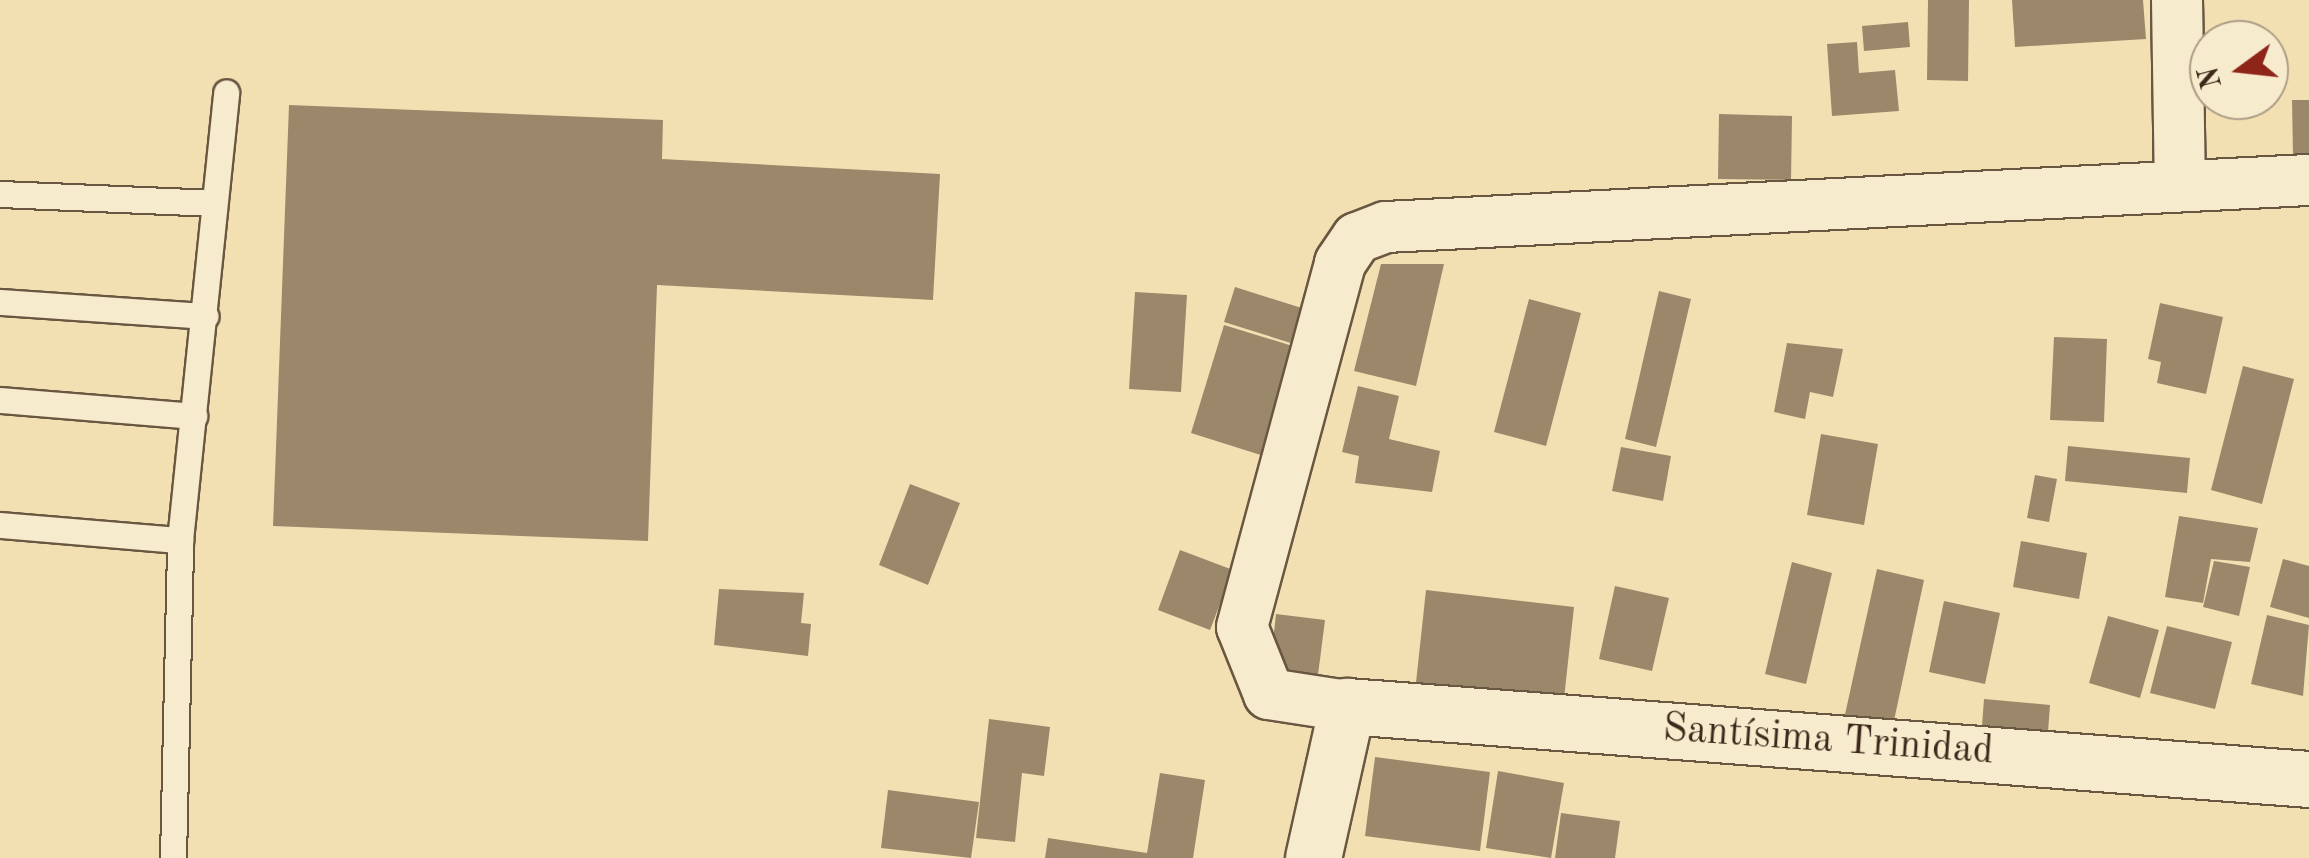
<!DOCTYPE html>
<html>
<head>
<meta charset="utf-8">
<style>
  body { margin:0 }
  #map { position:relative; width:2309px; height:858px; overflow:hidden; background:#f3e0b2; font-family:"Old Standard TT",serif }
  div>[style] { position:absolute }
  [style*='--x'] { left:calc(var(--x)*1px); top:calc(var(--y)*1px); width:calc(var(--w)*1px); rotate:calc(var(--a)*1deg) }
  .building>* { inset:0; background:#9b886a }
  .roads { filter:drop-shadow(2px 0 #6a5742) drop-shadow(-2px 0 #6a5742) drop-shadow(0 2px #6a5742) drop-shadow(0 -2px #6a5742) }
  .service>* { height:25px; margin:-12.5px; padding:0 12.5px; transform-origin:12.5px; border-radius:12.5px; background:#f7ebcd }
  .minor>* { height:50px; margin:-25px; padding:0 25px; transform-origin:25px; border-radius:25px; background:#f7ebcd }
  .tertiary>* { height:55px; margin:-27.5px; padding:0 27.5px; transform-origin:27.5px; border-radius:27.5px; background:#f7ebcd }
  span { translate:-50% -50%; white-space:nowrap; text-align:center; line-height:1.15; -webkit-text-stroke:8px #f7ebcd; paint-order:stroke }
  .street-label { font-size:40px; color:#3c291c }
  .north { position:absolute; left:2189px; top:20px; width:100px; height:100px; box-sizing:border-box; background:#f7ebcd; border:2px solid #ac9d86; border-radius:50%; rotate:255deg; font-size:28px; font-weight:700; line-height:40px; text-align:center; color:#3c291c }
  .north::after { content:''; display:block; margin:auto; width:35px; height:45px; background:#8f2418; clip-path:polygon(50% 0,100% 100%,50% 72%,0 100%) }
</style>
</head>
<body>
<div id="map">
  <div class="building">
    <div style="clip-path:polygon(1928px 0,1969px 0,1968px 81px,1927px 80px)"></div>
    <div style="clip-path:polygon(2012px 0,2143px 0,2146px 39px,2015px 47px)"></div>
    <div style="clip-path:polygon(1908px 22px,1910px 47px,1864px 51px,1862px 26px)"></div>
    <div style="clip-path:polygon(1857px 42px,1859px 73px,1895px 70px,1899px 111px,1832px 116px,1827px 44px)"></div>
    <div style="clip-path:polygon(2292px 100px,2309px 100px,2309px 156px,2293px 156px)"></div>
    <div style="clip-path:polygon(289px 105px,663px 120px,662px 159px,940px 174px,933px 300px,657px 285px,648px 541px,273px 526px)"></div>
    <div style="clip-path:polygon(1719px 114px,1792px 116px,1791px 180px,1718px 179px)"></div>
    <div style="clip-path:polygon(1381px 264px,1444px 264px,1416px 386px,1354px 371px)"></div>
    <div style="clip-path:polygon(1235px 287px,1308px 310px,1297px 345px,1224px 322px)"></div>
    <div style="clip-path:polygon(1659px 291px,1691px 299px,1656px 447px,1625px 439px)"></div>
    <div style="clip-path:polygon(1135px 292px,1187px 295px,1181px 392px,1129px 389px)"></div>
    <div style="clip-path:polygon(1529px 299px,1581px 313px,1546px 446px,1494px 432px)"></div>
    <div style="clip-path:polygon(2160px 303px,2223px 317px,2206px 394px,2157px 383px,2161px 362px,2148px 359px)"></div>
    <div style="clip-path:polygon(1224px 325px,1299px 348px,1267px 457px,1191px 433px)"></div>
    <div style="clip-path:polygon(2054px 337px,2107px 339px,2104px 422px,2050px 420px)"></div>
    <div style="clip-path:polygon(1787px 343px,1843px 349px,1833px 397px,1810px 392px,1805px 419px,1774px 412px)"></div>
    <div style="clip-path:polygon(2243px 366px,2294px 379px,2262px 504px,2211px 490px)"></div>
    <div style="clip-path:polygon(1358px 386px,1399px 396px,1389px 439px,1440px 451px,1432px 492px,1355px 483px,1359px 456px,1342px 452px)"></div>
    <div style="clip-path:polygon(1821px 434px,1878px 444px,1864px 525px,1807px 515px)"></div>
    <div style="clip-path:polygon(2068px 446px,2190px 458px,2187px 493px,2065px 481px)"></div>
    <div style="clip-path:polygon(1621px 447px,1671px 456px,1663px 501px,1612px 491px)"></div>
    <div style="clip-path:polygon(2035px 475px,2057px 479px,2049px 522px,2027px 518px)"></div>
    <div style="clip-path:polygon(910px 484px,960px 503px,928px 585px,879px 565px)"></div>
    <div style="clip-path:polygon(2179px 516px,2258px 528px,2250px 562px,2211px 559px,2203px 603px,2165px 597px)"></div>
    <div style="clip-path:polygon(2021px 541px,2087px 553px,2079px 599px,2013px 587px)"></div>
    <div style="clip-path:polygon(1180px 550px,1233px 570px,1210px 630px,1158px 610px)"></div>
    <div style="clip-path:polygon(2283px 559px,2309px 566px,2309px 618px,2270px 607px)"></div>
    <div style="clip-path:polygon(2214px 561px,2250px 567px,2239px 616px,2203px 607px)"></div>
    <div style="clip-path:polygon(1792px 562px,1832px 573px,1806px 684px,1765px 674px)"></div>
    <div style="clip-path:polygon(1877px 569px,1924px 580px,1892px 730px,1844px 719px)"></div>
    <div style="clip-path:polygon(1615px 586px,1669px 598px,1652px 671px,1599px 659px)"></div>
    <div style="clip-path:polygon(719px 589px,804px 593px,801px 623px,811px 624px,808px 656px,714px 645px)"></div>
    <div style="clip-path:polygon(1426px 590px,1574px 607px,1562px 717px,1414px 701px)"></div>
    <div style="clip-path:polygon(1944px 601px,2000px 613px,1985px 684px,1929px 672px)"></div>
    <div style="clip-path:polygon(1276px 614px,1325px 620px,1318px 675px,1270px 670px)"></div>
    <div style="clip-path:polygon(2267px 615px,2309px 625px,2303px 696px,2251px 684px)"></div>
    <div style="clip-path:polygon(2108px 616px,2159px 630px,2140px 698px,2089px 683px)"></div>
    <div style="clip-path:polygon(2167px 626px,2232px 642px,2215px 709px,2150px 693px)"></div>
    <div style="clip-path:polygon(1984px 699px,2050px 705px,2047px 746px,1981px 739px)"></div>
    <div style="clip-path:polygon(989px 719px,1050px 727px,1044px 776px,1022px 773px,1015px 842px,976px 838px)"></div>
    <div style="clip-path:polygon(1375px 757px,1490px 772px,1480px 851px,1365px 836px)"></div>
    <div style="clip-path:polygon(1498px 771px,1564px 783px,1551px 858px,1486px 848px)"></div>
    <div style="clip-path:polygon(1160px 773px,1205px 780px,1193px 858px,1045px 858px,1048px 838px,1147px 853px)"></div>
    <div style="clip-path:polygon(888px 790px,979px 802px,971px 858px,881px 848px)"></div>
    <div style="clip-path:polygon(1561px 813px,1620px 821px,1615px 858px,1555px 858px)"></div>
  </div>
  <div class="roads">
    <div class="service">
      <div style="--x:0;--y:194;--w:212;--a:2.4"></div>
      <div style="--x:0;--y:302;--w:206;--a:3.9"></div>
      <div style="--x:0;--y:400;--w:195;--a:4.7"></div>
      <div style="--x:0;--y:525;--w:181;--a:4.8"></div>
      <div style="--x:173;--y:858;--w:318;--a:-88.7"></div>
      <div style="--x:180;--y:540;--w:450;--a:-84.1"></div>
    </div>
    <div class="minor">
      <div style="--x:2177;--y:0;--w:182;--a:89.1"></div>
      <div style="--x:1347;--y:706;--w:79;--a:-171.3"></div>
      <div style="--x:1269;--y:694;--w:72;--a:-111.9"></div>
      <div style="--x:1242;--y:627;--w:377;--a:-74.9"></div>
      <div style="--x:1340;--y:263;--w:30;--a:-56"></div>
      <div style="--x:1357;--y:238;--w:31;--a:-21"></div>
      <div style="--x:1386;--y:227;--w:924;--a:-2.92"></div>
    </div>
    <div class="tertiary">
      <div style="--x:1313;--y:858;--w:156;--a:-77.4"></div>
      <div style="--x:1347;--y:706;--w:965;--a:4.34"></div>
    </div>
  </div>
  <div class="street-label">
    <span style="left:1828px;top:741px;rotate:4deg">Santísima Trinidad</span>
  </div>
  <div class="north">N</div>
</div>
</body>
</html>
